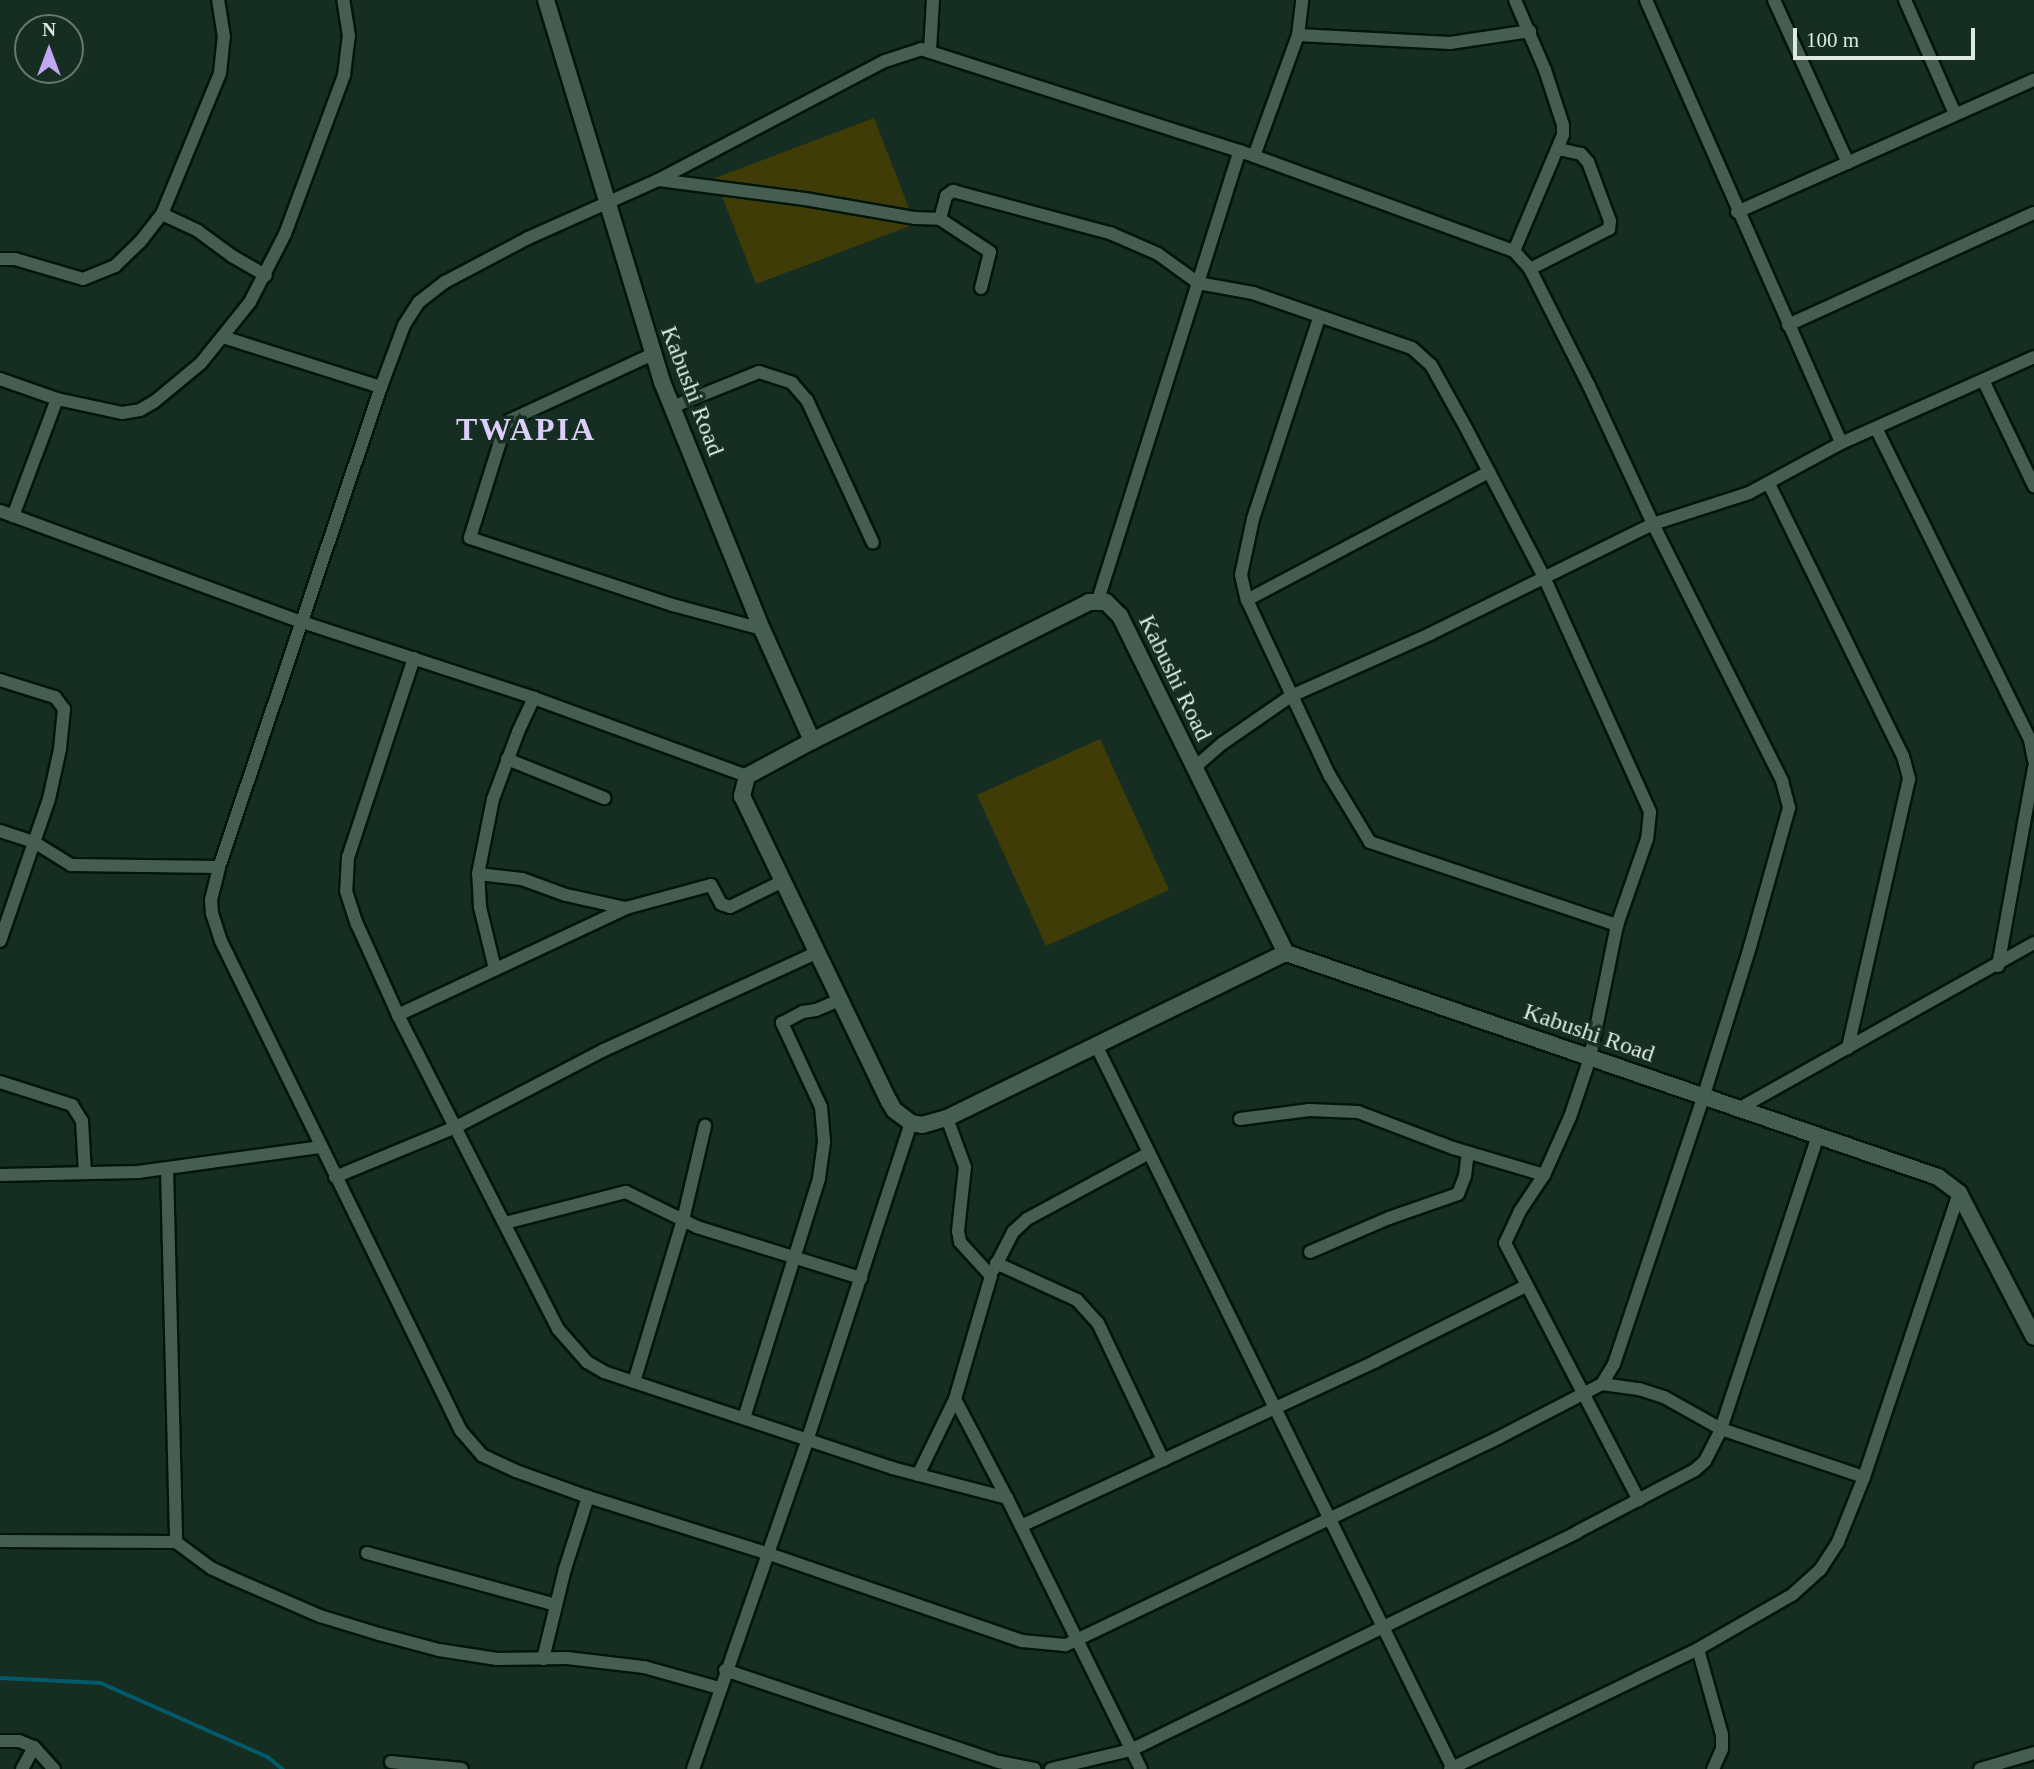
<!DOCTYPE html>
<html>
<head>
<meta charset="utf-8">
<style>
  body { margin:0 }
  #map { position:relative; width:2034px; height:1769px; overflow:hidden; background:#162d22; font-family:Georgia,serif }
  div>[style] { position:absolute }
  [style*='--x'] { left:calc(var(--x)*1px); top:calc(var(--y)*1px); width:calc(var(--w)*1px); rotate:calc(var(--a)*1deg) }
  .green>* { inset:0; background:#403c08 }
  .stream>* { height:3.5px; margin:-1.75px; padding:0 1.75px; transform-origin:1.75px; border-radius:1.75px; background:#025a6a }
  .roads { filter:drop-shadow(2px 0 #01150b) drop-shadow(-2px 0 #01150b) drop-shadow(0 2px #01150b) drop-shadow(0 -2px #01150b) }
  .minor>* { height:12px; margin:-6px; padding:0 6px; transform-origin:6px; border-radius:6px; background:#465e51 }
  .secondary>* { height:16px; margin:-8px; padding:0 8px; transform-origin:8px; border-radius:8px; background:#465e51 }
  span { translate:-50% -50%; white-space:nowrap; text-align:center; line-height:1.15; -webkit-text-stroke:7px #162d22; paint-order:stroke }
  .street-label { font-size:24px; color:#dceae2 }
  .district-label { font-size:32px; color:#dbcef9; font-weight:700; letter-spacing:2px }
  .north { position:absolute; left:14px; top:14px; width:70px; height:70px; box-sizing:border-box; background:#162d22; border:2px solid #65796f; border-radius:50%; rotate:0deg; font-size:19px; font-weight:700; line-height:28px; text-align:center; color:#dceae2 }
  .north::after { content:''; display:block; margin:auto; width:24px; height:32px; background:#c0a8f3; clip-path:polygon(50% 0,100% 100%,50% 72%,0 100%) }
  .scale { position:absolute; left:1793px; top:28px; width:182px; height:32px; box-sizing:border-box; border:4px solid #dceae2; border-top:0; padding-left:9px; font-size:21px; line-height:24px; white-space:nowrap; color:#dceae2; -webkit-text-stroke:5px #162d22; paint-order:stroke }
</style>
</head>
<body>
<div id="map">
  <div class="green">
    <div style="clip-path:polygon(874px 118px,915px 224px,756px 284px,715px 178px)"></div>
    <div style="clip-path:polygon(1100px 739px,1169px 890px,1046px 946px,977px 795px)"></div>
  </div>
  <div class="stream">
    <div style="--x:0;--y:1678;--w:101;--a:2.8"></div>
    <div style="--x:101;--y:1683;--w:183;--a:23.9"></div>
    <div style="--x:268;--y:1757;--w:19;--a:39"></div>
  </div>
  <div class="roads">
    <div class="minor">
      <div style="--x:1646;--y:0;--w:484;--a:66.2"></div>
      <div style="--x:1774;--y:0;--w:179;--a:65.6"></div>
      <div style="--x:1905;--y:0;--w:124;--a:66.3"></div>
      <div style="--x:1298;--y:35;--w:152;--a:3"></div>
      <div style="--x:1450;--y:43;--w:81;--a:-8.5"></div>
      <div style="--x:921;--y:49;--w:350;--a:17.8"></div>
      <div style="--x:1254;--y:156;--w:277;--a:20.1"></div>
      <div style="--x:1514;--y:251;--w:24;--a:48"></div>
      <div style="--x:1530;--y:269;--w:131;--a:63.2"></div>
      <div style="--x:1589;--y:386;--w:152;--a:65.1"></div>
      <div style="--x:1653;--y:524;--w:288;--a:63.3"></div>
      <div style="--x:1782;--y:781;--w:28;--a:75"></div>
      <div style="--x:1789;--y:808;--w:144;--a:105.7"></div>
      <div style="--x:1750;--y:947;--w:155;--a:107.3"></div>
      <div style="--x:1704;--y:1095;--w:284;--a:108.5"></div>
      <div style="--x:1614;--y:1364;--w:23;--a:121"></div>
      <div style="--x:1602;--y:1384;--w:117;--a:152.6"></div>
      <div style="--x:1498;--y:1438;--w:480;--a:154.4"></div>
      <div style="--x:1065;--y:1645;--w:43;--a:-174.7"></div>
      <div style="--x:1022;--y:1641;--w:271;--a:-161"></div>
      <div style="--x:766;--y:1553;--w:187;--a:-162.5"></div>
      <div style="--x:588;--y:1497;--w:77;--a:-160.1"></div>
      <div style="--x:516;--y:1471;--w:38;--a:-155"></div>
      <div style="--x:482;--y:1455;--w:32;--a:-131"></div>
      <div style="--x:461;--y:1431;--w:546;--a:-116.1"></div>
      <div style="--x:221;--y:941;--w:28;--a:-108"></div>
      <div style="--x:212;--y:914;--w:14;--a:-94"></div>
      <div style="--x:211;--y:900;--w:34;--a:-76"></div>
      <div style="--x:219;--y:867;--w:507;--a:-71.35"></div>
      <div style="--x:381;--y:387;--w:66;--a:-69.6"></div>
      <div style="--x:404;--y:325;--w:27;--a:-57"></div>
      <div style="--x:419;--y:302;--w:33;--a:-38"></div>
      <div style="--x:445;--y:282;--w:94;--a:-27.9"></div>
      <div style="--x:528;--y:238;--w:142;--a:-24"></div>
      <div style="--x:658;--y:180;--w:256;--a:-27.7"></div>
      <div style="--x:885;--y:61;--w:38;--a:-18"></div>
      <div style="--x:930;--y:50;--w:50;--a:-86.6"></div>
      <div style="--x:1254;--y:156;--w:129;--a:-70"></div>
      <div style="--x:1298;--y:35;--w:35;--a:-83"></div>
      <div style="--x:659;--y:180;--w:147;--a:7.4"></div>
      <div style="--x:805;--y:199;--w:112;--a:9.8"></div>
      <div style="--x:915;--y:218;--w:25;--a:2"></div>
      <div style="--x:940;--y:219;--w:60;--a:33.4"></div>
      <div style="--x:990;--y:252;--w:37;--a:104"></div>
      <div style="--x:1737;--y:212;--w:325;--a:-24"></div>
      <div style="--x:162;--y:214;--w:40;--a:25"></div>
      <div style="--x:198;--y:231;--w:42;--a:36.3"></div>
      <div style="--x:232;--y:256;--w:39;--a:30"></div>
      <div style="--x:940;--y:219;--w:24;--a:-75"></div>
      <div style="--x:946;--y:196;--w:9;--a:-36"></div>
      <div style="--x:953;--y:191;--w:163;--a:15"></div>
      <div style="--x:1110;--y:233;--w:52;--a:23.6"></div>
      <div style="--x:1158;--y:254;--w:49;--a:35.9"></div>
      <div style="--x:1198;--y:283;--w:56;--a:10.3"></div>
      <div style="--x:1253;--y:293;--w:168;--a:19.1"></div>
      <div style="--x:1412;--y:348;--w:25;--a:42"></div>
      <div style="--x:1431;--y:365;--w:72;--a:60.9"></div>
      <div style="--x:1466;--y:428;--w:168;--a:62.4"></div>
      <div style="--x:1544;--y:577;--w:258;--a:65.7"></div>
      <div style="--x:1650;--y:812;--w:27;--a:96"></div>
      <div style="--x:1647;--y:839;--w:91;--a:109.2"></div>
      <div style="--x:1617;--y:925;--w:136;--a:101.5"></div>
      <div style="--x:1590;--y:1058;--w:62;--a:108.7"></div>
      <div style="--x:1570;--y:1117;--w:64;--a:114.1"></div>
      <div style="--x:1544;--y:1175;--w:43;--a:123.7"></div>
      <div style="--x:1520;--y:1211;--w:35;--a:115"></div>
      <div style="--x:1505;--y:1243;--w:290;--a:62.5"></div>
      <div style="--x:1514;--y:251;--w:126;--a:-67.1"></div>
      <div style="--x:1563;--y:135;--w:10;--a:-90"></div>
      <div style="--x:1563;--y:125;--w:58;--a:-108.1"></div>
      <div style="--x:1545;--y:70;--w:76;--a:-113.2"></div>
      <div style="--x:0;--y:259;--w:15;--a:0"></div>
      <div style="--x:15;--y:259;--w:71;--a:16.4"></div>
      <div style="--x:83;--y:279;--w:35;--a:-22"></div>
      <div style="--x:115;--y:266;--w:35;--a:-44"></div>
      <div style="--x:140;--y:242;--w:36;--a:-52"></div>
      <div style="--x:162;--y:214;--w:152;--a:-67.6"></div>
      <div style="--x:220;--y:73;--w:36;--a:-84"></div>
      <div style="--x:224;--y:37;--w:37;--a:-99"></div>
      <div style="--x:1530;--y:269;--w:89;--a:-26.9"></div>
      <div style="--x:1609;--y:229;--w:8;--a:-83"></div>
      <div style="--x:1610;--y:221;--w:63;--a:-110.4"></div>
      <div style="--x:1588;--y:162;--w:11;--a:-131"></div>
      <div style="--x:1581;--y:154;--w:22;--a:-167"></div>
      <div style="--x:1319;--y:318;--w:212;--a:108.2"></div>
      <div style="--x:1253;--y:519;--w:57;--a:102.1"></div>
      <div style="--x:1241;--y:575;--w:26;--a:77"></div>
      <div style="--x:1247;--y:600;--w:195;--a:64.8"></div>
      <div style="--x:1330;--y:776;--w:77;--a:58.8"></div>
      <div style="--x:1370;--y:842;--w:261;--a:18.6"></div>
      <div style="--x:1788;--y:325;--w:270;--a:-24.5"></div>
      <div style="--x:223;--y:337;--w:166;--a:17.6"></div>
      <div style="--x:653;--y:354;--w:157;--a:155.2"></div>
      <div style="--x:510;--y:420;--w:8;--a:130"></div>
      <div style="--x:505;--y:426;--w:117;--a:107.4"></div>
      <div style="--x:470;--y:538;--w:214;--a:18.3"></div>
      <div style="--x:673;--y:605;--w:92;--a:15.1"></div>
      <div style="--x:0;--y:379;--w:60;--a:19.3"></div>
      <div style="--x:57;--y:399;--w:66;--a:12.2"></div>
      <div style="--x:122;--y:413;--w:18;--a:-9"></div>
      <div style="--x:140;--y:410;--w:16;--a:-30"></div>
      <div style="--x:154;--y:402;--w:61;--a:-39.7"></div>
      <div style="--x:201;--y:363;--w:78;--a:-51.2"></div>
      <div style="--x:250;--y:302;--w:76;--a:-62.8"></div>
      <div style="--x:285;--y:234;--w:170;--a:-69.6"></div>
      <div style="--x:344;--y:75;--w:39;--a:-83"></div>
      <div style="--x:349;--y:36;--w:36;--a:-99"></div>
      <div style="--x:1983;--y:380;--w:118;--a:64.3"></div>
      <div style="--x:672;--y:407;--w:94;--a:-21.9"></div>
      <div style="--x:759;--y:372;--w:35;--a:18"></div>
      <div style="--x:792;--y:383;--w:23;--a:49"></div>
      <div style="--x:807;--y:400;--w:157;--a:65.2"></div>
      <div style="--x:1876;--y:428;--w:348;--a:63.7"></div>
      <div style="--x:2030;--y:740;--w:21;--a:79"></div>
      <div style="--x:1769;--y:484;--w:303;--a:63.8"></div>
      <div style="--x:1903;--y:756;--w:24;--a:75"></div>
      <div style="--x:1909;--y:779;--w:276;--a:102.8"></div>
      <div style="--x:0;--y:511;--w:322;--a:20.2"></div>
      <div style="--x:302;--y:622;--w:244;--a:18.1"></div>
      <div style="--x:534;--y:698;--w:227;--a:20.1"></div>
      <div style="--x:13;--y:516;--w:125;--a:-69.4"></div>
      <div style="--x:1098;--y:600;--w:471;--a:-72.5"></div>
      <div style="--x:1247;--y:600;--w:274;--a:-27.9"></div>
      <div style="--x:414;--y:658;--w:210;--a:108.3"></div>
      <div style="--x:348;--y:857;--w:34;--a:93"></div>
      <div style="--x:346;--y:891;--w:35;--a:72"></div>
      <div style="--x:357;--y:924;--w:100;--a:65.7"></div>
      <div style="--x:398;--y:1015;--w:352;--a:63"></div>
      <div style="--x:558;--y:1329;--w:44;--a:48.7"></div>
      <div style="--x:587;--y:1362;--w:20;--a:30"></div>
      <div style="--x:604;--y:1372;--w:304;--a:18.4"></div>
      <div style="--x:892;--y:1468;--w:119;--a:14.6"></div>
      <div style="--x:0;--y:680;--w:58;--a:17.2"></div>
      <div style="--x:55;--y:697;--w:15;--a:53"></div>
      <div style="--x:64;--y:709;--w:40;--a:95.7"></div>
      <div style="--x:60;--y:749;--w:51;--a:102.4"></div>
      <div style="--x:49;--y:799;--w:150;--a:109"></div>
      <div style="--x:507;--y:759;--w:105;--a:21.9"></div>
      <div style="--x:1194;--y:768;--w:38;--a:-41"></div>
      <div style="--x:1223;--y:743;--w:83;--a:-34.7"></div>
      <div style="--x:1291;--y:696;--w:152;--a:-24"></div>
      <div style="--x:1430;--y:634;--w:249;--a:-26.3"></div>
      <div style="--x:1653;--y:524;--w:101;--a:-17.9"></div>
      <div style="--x:1749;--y:493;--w:105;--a:-28.5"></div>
      <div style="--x:1841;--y:443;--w:211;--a:-24"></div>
      <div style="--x:0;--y:831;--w:36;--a:18"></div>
      <div style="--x:34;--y:842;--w:44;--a:31.9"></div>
      <div style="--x:71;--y:865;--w:148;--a:0.8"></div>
      <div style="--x:478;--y:874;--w:44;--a:6.5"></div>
      <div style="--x:522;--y:879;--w:47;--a:20"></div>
      <div style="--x:566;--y:895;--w:60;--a:12.4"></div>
      <div style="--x:1998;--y:966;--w:202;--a:-79.7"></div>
      <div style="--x:495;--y:969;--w:64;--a:-103.6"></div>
      <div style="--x:480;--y:907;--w:33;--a:-93"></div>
      <div style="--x:478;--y:874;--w:76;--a:-78.7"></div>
      <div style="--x:493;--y:799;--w:72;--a:-69.5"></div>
      <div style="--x:518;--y:732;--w:38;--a:-65"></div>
      <div style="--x:398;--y:1015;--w:252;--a:-25.1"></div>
      <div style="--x:626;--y:908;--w:88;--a:-15.1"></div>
      <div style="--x:711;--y:885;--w:21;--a:62"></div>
      <div style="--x:721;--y:904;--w:9;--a:18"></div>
      <div style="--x:730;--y:907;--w:57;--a:-26.1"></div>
      <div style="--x:1096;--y:1045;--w:807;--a:63.75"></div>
      <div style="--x:0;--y:1082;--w:76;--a:17.7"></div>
      <div style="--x:72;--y:1105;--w:19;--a:58"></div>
      <div style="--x:82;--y:1121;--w:52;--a:86.7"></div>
      <div style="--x:1740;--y:1108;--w:337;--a:-29.3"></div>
      <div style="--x:1240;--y:1119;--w:70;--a:-7.4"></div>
      <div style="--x:1309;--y:1110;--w:49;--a:2.3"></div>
      <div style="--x:1358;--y:1112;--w:102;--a:20.8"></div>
      <div style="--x:1453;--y:1148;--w:95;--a:16.5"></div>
      <div style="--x:167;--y:1168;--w:374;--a:88.6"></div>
      <div style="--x:0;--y:1175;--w:138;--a:-1.2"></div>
      <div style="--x:138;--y:1172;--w:185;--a:-7.8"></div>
      <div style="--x:335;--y:1177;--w:131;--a:-22.5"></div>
      <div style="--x:456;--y:1127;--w:167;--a:-27.5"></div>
      <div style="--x:604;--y:1050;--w:233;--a:-24.6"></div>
      <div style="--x:505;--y:1223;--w:125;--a:-14.4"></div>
      <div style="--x:626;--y:1192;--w:79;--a:26.2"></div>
      <div style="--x:697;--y:1227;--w:172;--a:17.3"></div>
      <div style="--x:1310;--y:1252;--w:86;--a:-23.3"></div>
      <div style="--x:1389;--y:1218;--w:73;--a:-19.2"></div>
      <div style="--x:1458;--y:1194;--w:19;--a:-69"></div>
      <div style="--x:1465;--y:1176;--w:23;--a:-83"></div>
      <div style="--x:996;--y:1263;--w:89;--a:24.6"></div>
      <div style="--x:1077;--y:1300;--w:31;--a:48"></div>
      <div style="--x:1098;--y:1323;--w:152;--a:64.6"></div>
      <div style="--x:994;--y:1269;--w:42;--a:-62.8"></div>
      <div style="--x:1013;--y:1232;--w:19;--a:-43"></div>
      <div style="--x:1027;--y:1219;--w:139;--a:-28.4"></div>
      <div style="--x:634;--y:1382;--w:169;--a:-73.2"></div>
      <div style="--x:683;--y:1220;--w:97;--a:-76.8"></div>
      <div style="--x:1602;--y:1384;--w:37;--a:8"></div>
      <div style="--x:1639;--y:1389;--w:26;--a:18"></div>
      <div style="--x:1664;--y:1397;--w:65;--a:29.3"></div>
      <div style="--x:1721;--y:1429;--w:151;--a:18.6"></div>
      <div style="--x:955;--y:1399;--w:112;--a:62.3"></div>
      <div style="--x:1007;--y:1498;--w:302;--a:63.7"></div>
      <div style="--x:744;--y:1418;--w:251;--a:-72.6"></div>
      <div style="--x:819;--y:1178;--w:37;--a:-82"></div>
      <div style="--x:824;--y:1141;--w:34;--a:-95"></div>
      <div style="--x:821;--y:1107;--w:93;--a:-114.9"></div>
      <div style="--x:782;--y:1023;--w:24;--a:-28"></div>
      <div style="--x:803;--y:1012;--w:13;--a:-9"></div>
      <div style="--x:816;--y:1010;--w:25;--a:-23"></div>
      <div style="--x:918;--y:1475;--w:85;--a:-64"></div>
      <div style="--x:955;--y:1399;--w:128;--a:-73.7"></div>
      <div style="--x:991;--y:1276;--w:46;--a:-132.4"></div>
      <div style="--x:960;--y:1242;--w:11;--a:-100"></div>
      <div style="--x:958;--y:1231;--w:64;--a:-83.8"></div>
      <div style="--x:965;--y:1167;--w:52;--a:-110.2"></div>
      <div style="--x:1021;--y:1526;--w:391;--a:-24.9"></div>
      <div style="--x:1376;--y:1361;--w:168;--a:-26.6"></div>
      <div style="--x:0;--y:1541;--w:176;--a:0.3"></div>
      <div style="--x:176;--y:1542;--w:44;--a:36.6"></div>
      <div style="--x:211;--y:1568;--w:21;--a:25"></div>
      <div style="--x:230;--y:1577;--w:98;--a:23.4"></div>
      <div style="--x:320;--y:1616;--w:62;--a:17"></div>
      <div style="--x:379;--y:1634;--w:62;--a:14.9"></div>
      <div style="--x:439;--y:1650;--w:59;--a:8.8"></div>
      <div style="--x:497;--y:1659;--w:70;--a:-0.8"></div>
      <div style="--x:567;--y:1658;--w:78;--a:6.7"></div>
      <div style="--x:644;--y:1667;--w:78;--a:15.6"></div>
      <div style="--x:367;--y:1553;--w:196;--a:15.4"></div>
      <div style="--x:1698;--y:1649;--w:89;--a:74.4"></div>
      <div style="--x:1722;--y:1735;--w:14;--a:90"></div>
      <div style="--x:1722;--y:1749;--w:22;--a:114"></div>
      <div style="--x:543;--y:1659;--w:93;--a:-76.3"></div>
      <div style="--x:565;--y:1569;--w:76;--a:-72.3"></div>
      <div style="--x:725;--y:1670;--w:289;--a:18.6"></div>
      <div style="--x:999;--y:1762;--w:36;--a:11"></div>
      <div style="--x:0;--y:1741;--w:19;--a:0"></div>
      <div style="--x:19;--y:1741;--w:16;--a:22"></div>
      <div style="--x:34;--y:1747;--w:30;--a:48"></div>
      <div style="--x:391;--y:1762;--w:71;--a:5.6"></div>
      <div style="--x:22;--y:1769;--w:25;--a:-61"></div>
      <div style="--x:693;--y:1769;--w:347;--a:-70.8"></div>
      <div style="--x:807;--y:1441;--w:335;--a:-71.9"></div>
      <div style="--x:1051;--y:1769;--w:82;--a:-13.4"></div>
      <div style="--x:1131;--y:1750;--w:496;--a:-26"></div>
      <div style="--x:1577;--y:1532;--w:133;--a:-27.7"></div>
      <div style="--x:1695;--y:1470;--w:13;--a:-42"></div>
      <div style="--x:1705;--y:1461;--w:36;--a:-63"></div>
      <div style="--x:1721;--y:1429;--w:310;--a:-71.7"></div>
      <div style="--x:1450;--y:1769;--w:276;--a:-25.8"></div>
      <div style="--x:1698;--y:1649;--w:108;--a:-29.9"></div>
      <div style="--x:1792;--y:1595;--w:38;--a:-42"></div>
      <div style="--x:1820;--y:1570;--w:33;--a:-57"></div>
      <div style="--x:1838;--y:1542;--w:70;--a:-68.2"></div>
      <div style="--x:1864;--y:1477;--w:299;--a:-71.5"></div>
      <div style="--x:1980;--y:1769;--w:56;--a:-16.5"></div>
    </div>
    <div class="secondary">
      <div style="--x:546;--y:0;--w:399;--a:73.1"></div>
      <div style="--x:662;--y:382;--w:266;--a:68"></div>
      <div style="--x:762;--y:629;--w:123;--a:65.9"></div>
      <div style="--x:812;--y:741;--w:310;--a:-26.6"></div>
      <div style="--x:1089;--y:602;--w:17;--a:0"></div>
      <div style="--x:1106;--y:602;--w:20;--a:45"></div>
      <div style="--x:1120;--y:616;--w:376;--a:63.8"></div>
      <div style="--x:1286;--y:953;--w:689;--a:18.96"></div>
      <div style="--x:1938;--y:1177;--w:26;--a:37"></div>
      <div style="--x:1959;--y:1193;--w:162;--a:62.5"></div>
      <div style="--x:812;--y:741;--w:74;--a:151.7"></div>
      <div style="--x:747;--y:776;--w:21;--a:104"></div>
      <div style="--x:742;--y:796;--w:339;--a:64.3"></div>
      <div style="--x:889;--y:1101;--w:10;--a:61"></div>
      <div style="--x:894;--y:1110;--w:21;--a:37"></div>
      <div style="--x:911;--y:1123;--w:11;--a:10"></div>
      <div style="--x:922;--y:1125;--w:26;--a:-16"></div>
      <div style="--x:947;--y:1118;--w:377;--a:-26"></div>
    </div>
  </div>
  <div class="street-label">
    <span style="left:692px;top:391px;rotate:69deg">Kabushi Road</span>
    <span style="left:1175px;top:678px;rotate:64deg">Kabushi Road</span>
    <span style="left:1589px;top:1033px;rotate:19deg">Kabushi Road</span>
  </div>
  <div class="district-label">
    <span style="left:526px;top:429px">TWAPIA</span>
  </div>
  <div class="north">N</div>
  <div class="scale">100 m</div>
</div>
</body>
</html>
